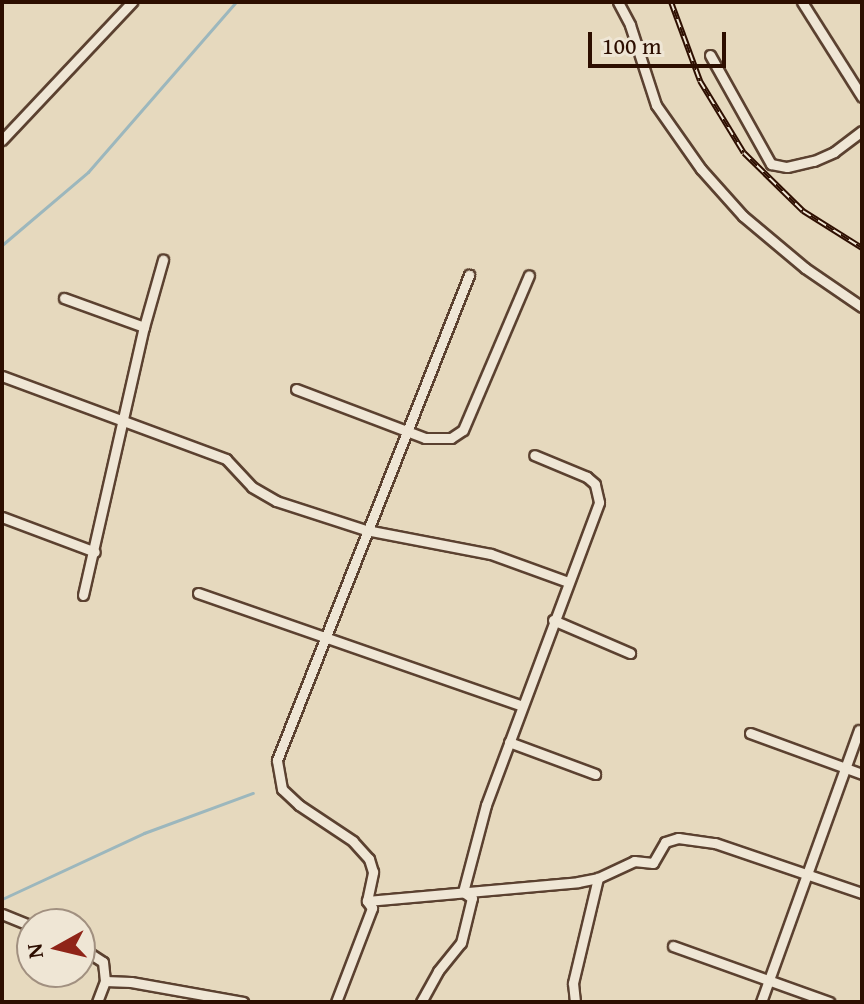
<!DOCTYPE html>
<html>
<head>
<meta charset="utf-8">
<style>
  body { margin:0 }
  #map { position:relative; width:864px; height:1004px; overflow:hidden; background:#e6d9be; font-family:"Gentium Book Plus",serif }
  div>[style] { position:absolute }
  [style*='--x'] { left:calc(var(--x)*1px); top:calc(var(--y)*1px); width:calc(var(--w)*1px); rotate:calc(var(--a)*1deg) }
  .stream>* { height:3px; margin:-1.5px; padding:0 1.5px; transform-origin:1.5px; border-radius:1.5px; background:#9cb7bd }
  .roads { filter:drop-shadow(2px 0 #5b4130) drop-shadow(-2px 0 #5b4130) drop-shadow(0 2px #5b4130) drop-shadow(0 -2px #5b4130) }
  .minor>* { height:9px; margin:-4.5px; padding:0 4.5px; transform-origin:4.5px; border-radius:4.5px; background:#efe6d5 }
  .rail>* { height:6px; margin-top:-3px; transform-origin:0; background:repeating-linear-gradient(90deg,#efe6d5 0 9px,#2d0e00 0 18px); box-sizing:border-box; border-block:2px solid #2d0e00 }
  span { translate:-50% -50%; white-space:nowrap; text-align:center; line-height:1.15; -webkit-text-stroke:6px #efe6d5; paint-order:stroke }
  .frame { position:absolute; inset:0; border:4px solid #2d0e00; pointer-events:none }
  .north { position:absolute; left:16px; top:908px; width:80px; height:80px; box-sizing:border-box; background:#efe6d5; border:2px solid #a19080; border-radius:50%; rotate:262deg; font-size:22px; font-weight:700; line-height:32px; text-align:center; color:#2d0e00 }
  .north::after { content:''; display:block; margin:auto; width:28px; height:36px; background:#8f2418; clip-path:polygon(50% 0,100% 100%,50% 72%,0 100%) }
  .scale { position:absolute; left:588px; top:32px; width:138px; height:36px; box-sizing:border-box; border:4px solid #2d0e00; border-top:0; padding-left:10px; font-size:24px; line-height:28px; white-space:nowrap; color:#2d0e00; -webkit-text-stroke:6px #efe6d5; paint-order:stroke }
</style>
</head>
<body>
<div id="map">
  <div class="stream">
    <div style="--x:2;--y:245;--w:113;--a:-40.3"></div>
    <div style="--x:88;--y:172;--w:225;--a:-49"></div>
    <div style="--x:2;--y:899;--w:157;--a:-24.9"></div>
    <div style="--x:144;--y:833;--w:116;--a:-20.2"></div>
  </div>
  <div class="roads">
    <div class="minor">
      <div style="--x:618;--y:2;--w:26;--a:62"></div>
      <div style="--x:630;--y:25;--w:84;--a:72"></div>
      <div style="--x:656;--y:105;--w:78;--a:54.9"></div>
      <div style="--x:701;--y:169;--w:63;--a:48.2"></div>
      <div style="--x:743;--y:216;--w:81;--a:40"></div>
      <div style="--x:805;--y:268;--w:69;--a:34.4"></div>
      <div style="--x:802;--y:2;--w:112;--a:57.7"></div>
      <div style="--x:710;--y:55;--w:125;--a:60.8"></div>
      <div style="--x:771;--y:164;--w:16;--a:11"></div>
      <div style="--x:787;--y:167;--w:28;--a:-13"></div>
      <div style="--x:814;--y:161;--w:22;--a:-24"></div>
      <div style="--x:834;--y:152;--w:35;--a:-37"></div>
      <div style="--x:2;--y:140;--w:190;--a:-46.7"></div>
      <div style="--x:64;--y:298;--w:85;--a:19.9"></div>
      <div style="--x:2;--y:376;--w:239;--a:20.3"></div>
      <div style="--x:226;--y:459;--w:38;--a:47"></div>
      <div style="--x:252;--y:487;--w:28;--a:30"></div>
      <div style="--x:276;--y:501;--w:95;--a:17.9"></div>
      <div style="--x:366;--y:530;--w:127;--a:10.9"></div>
      <div style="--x:491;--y:554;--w:82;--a:20"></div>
      <div style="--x:296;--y:389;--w:138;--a:20.8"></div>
      <div style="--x:425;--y:438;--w:26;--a:0"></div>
      <div style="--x:451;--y:438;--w:14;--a:-34"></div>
      <div style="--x:463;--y:430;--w:168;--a:-66.9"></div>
      <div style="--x:2;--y:517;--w:99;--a:20.6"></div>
      <div style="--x:198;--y:593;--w:343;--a:19.2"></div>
      <div style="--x:83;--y:595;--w:275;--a:-77.2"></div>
      <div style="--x:144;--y:327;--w:70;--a:-74.2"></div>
      <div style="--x:553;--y:620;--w:84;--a:23.2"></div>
      <div style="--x:750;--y:733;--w:119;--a:20.1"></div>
      <div style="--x:509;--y:742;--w:92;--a:20.4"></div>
      <div style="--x:367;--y:901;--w:212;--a:-5.1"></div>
      <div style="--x:578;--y:882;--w:20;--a:-11"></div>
      <div style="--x:598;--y:878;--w:40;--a:-25"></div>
      <div style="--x:634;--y:861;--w:19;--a:6"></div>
      <div style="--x:653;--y:863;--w:24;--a:-60"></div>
      <div style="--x:665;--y:842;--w:14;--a:-17"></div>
      <div style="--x:678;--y:838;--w:37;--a:8"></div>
      <div style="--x:715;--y:843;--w:155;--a:18.8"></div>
      <div style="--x:2;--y:914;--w:32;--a:22"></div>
      <div style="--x:673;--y:946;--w:166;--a:19.7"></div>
      <div style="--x:80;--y:947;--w:27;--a:33"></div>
      <div style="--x:103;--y:962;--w:19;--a:84"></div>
      <div style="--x:105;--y:981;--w:26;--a:2"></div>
      <div style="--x:131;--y:982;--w:114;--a:10.1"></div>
      <div style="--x:97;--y:1002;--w:22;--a:-69"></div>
      <div style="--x:336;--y:1002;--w:101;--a:-69"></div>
      <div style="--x:372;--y:908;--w:9;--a:-126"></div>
      <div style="--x:367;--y:901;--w:30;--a:-78"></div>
      <div style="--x:373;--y:872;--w:14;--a:-107"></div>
      <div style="--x:369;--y:859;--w:24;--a:-132"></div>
      <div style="--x:353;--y:841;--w:65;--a:-146.3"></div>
      <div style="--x:299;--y:805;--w:23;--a:-137"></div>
      <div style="--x:282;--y:789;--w:29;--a:-100"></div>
      <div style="--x:277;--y:760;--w:522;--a:-68.4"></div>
      <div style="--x:421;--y:1002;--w:35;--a:-61"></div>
      <div style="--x:438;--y:971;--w:36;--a:-51"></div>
      <div style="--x:461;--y:943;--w:46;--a:-76.3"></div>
      <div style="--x:472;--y:898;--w:11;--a:-146"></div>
      <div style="--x:463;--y:892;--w:90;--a:-75.2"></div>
      <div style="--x:486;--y:805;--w:323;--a:-69.5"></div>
      <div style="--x:599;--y:502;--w:18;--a:-103"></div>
      <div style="--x:595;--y:484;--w:11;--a:-139"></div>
      <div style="--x:587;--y:477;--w:57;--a:-157.5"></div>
      <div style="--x:575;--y:1002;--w:19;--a:-96"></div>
      <div style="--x:573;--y:983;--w:108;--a:-76.6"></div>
      <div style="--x:761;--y:1002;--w:289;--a:-70.2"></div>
    </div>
  </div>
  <div class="rail">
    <div style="--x:671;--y:2;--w:84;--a:69.8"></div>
    <div style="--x:700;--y:81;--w:84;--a:58.6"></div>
    <div style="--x:744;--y:153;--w:83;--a:44.5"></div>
    <div style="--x:803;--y:211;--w:70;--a:32.1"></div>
  </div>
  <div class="frame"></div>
  <div class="north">N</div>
  <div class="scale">100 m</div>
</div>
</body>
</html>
